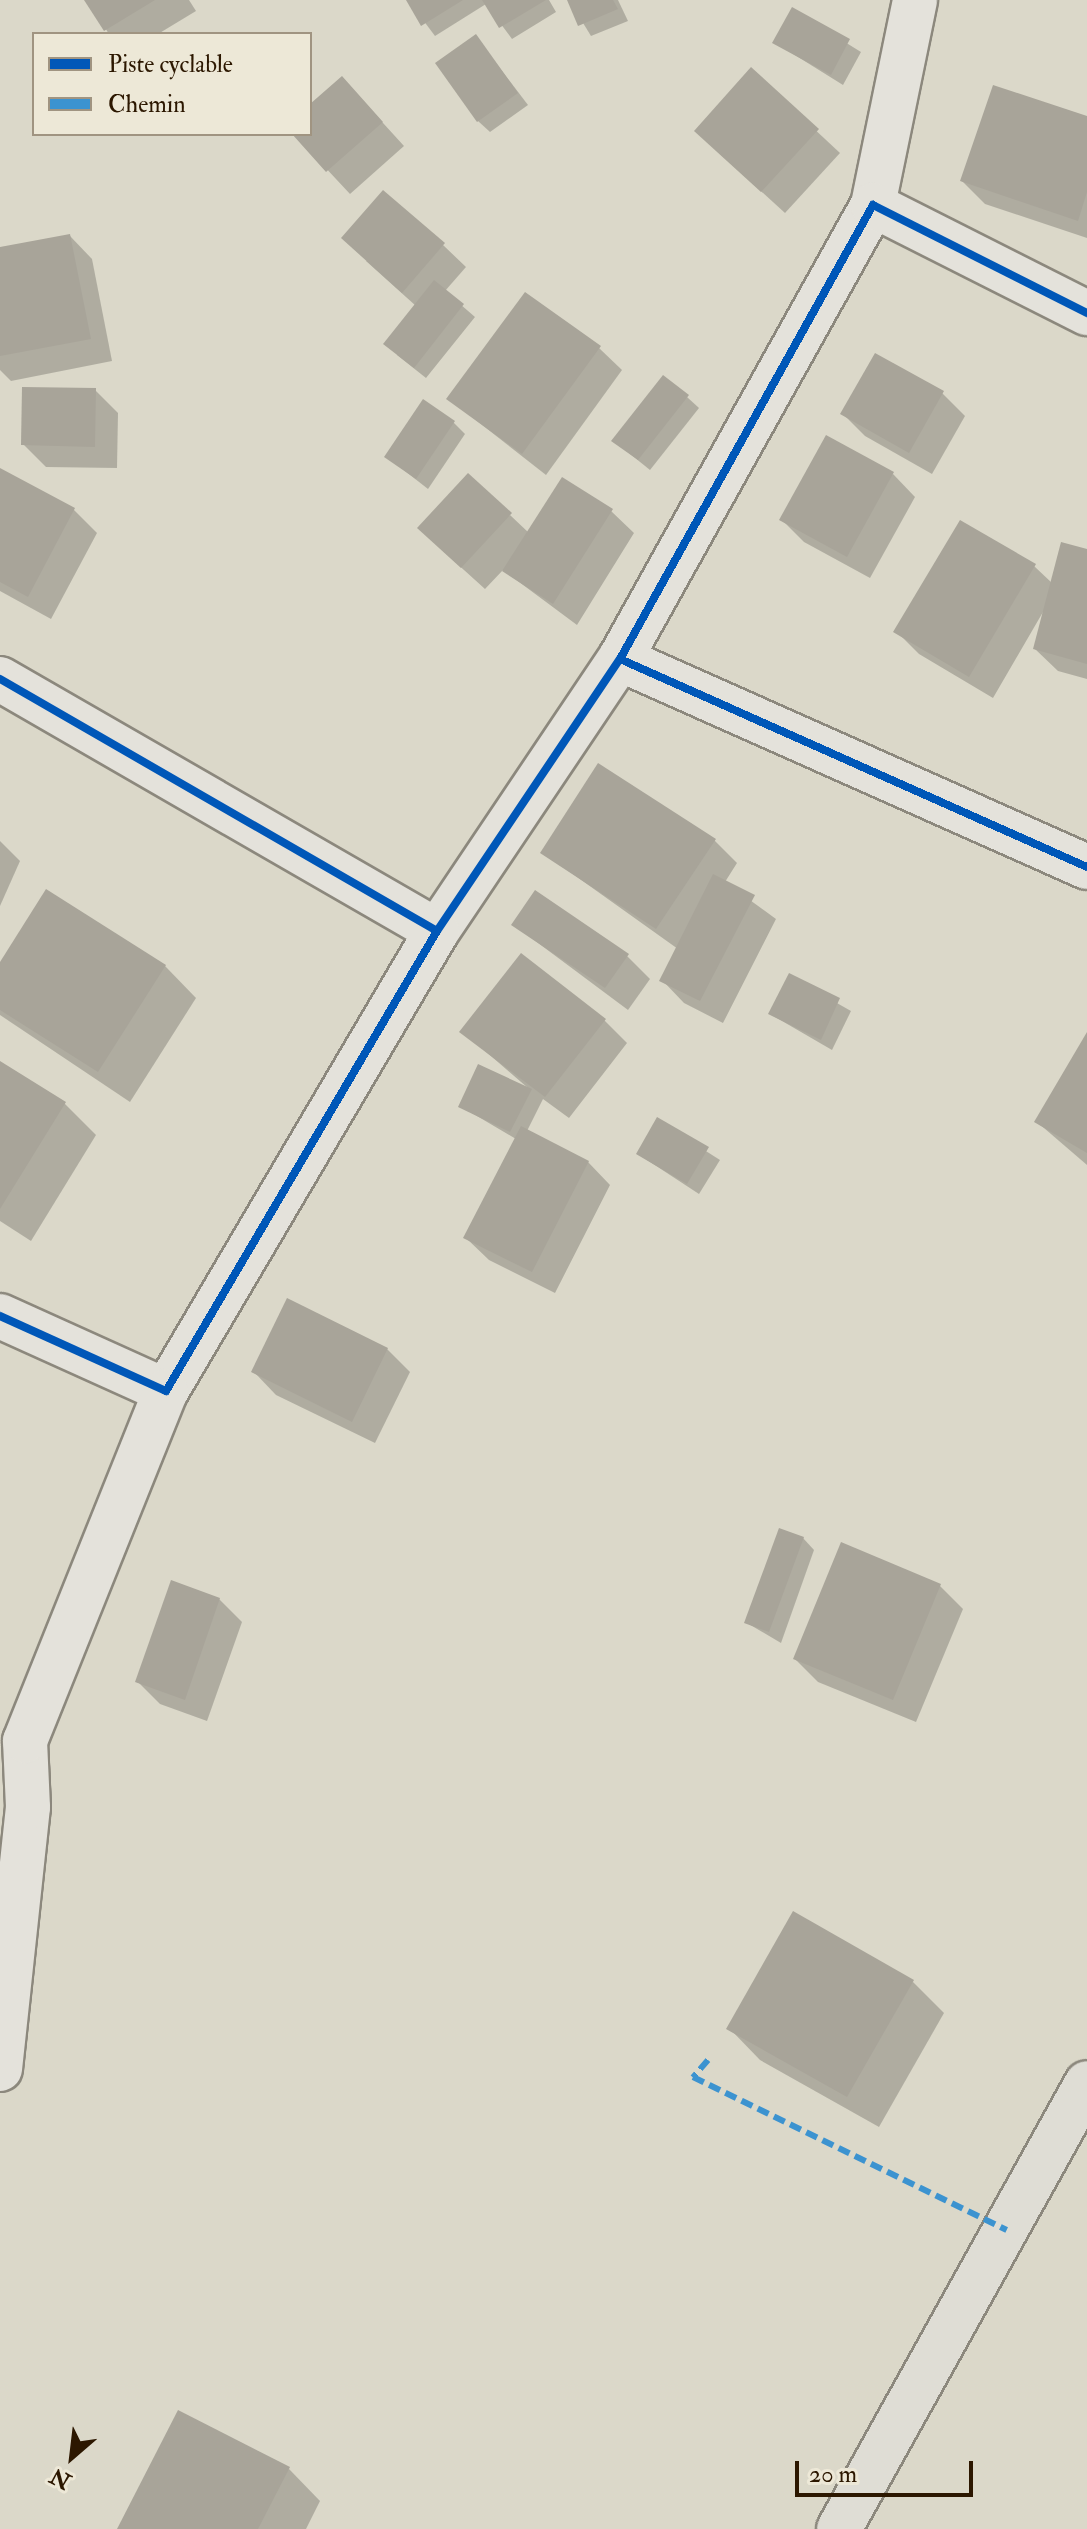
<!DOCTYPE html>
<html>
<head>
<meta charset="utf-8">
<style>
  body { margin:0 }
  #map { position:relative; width:1087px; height:2529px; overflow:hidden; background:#dbd8c9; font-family:"IM FELL Double Pica",serif }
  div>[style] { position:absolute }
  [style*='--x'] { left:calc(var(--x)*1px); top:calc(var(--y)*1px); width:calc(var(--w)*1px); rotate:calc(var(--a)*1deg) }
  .shadow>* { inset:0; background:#0003 }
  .building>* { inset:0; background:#a8a499 }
  .roads { filter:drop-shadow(2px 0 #8c887d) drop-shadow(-2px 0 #8c887d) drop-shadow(0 2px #8c887d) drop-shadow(0 -2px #8c887d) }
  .minor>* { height:44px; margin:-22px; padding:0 22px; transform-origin:22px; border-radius:22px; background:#e4e2db }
  .highway>* { height:44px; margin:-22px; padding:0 22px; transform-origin:22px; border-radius:22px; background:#dfddd5 }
  .quiet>* { height:6px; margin-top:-3px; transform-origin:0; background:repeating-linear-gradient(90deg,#3c93d0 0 12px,transparent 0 18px) }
  .cycleway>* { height:8px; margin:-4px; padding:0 4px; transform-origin:4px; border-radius:4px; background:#0057b8 }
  span { translate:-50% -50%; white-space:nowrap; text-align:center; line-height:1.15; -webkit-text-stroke:7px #ede8d7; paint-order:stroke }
  .legend { position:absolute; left:32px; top:32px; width:280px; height:104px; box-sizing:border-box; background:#ede8d7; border:2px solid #a09481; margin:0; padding:10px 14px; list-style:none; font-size:24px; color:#2c1700 }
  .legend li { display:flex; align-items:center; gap:16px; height:40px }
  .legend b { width:40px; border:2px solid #a09481 }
  .north { position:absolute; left:32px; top:2417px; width:80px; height:80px; -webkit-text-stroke:6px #ede8d7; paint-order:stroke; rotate:208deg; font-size:22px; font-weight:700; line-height:32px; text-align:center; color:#2c1700 }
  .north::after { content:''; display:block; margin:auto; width:28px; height:36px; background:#2c1700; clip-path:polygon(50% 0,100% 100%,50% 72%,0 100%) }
  .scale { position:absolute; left:795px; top:2461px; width:178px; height:36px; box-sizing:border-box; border:4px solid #2c1700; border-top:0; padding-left:10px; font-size:24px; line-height:28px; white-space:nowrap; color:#2c1700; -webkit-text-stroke:6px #ede8d7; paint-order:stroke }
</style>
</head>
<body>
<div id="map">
  <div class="shadow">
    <div style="clip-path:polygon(87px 0,189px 0,196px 11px,158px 34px,109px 34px)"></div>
    <div style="clip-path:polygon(408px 0,549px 0,556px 12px,512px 39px,486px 4px,435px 36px)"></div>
    <div style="clip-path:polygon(569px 0,618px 0,628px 21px,591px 36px)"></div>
    <div style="clip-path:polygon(793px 10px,861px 52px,843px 85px,774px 42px)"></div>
    <div style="clip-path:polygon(476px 37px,528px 105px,490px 132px,478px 121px)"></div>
    <div style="clip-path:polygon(751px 70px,840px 153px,785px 213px,719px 153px)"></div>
    <div style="clip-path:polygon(342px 78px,404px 146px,350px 194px,294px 134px,310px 134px,310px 107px)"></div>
    <div style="clip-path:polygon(1087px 118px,1087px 238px,985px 204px,962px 181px)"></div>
    <div style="clip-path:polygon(70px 236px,92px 259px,112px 361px,11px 381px,0 370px,0 249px)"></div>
    <div style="clip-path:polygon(443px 245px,466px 267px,445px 291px,475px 317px,426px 378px,397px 355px,416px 306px,366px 261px)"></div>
    <div style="clip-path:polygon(599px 348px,622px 370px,546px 475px,449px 399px)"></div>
    <div style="clip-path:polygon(95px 390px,118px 413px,117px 468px,46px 467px,23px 444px)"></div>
    <div style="clip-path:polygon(942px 393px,965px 416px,932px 474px,865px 436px,842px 413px)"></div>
    <div style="clip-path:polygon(687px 397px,699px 408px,650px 470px,614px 441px)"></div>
    <div style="clip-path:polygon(453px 422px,465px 434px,428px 489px,387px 457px)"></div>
    <div style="clip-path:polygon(0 471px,74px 510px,97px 533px,51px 619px,0 591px)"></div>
    <div style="clip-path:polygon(893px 474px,915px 497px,870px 578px,804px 542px,781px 519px)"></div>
    <div style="clip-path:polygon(611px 511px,634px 533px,577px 625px,503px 570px,485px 589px,443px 551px,510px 515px,529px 533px)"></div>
    <div style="clip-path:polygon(1087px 552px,1087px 679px,1058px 671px,1035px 649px,1043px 612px,993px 698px,919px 654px,896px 631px,1034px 566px,1052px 583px)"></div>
    <div style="clip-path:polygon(714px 840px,737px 863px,725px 882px,776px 919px,723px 1023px,684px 1003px,662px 980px,678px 949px,542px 852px)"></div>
    <div style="clip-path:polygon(0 841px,20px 861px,0 906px)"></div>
    <div style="clip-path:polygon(514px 925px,627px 956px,650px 979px,628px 1010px)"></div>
    <div style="clip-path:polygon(0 966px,165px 966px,196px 998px,130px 1102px,0 1015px)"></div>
    <div style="clip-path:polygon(789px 976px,851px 1011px,832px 1050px,770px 1014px)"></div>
    <div style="clip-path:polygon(604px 1020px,627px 1043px,569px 1118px,543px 1099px,527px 1131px,588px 1162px,610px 1185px,555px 1293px,489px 1260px,466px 1238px,516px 1139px,460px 1106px,528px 1088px,462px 1031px)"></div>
    <div style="clip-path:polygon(1087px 1036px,1087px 1165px,1037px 1122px)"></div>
    <div style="clip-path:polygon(0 1064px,64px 1103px,96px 1135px,31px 1241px,0 1221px)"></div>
    <div style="clip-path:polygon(657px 1120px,720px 1160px,699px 1194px,638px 1154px)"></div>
    <div style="clip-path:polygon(288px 1301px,387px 1349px,410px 1372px,375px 1443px,276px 1395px,254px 1372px)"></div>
    <div style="clip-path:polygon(803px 1538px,814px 1550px,781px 1643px,747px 1623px)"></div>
    <div style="clip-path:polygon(842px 1544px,940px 1586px,963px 1609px,916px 1722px,818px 1682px,795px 1659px)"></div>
    <div style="clip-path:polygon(219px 1599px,242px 1622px,207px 1721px,160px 1704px,138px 1682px)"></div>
    <div style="clip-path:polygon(913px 1982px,944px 2013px,879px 2127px,760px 2060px,729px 2028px)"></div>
    <div style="clip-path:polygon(289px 2469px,320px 2501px,306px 2529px,119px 2529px)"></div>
  </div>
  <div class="building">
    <div style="clip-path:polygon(84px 0,155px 0,104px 31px)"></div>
    <div style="clip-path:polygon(406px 0,463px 0,421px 26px)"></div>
    <div style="clip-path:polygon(482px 0,546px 0,499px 28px)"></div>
    <div style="clip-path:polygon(567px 0,613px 0,618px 9px,578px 26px)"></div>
    <div style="clip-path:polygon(792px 7px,850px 39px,831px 75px,772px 43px)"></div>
    <div style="clip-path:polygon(476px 34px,518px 93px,477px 122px,435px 63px)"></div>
    <div style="clip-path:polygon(751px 67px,819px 129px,761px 192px,694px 131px)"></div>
    <div style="clip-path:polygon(342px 76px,383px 122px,326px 172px,292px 134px,310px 134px,310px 104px)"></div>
    <div style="clip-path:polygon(993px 85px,1087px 116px,1087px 192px,1078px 221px,960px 181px)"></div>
    <div style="clip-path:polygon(383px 190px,445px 243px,402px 293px,341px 238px)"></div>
    <div style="clip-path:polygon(70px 234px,91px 339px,0 356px,0 247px)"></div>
    <div style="clip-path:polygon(434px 280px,464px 304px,414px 368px,383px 344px)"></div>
    <div style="clip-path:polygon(525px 292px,601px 346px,522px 454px,446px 399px)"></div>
    <div style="clip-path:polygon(875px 353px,944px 391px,909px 453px,840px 414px)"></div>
    <div style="clip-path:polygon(663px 375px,689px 395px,638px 460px,611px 441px)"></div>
    <div style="clip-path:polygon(22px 387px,96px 388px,95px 447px,21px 445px)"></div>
    <div style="clip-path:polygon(423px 399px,455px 421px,416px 479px,384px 457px)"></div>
    <div style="clip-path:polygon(826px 435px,894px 472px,847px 557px,779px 520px)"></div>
    <div style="clip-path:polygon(0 468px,75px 508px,28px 597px,0 582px)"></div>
    <div style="clip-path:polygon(468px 473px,512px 513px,461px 568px,417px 528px)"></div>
    <div style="clip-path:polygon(562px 477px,613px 509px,553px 604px,502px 571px)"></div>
    <div style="clip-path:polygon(960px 520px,1036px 564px,969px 677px,893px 632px)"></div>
    <div style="clip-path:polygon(1061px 542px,1087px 549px,1087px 664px,1033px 649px)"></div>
    <div style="clip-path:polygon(598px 763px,716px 839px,656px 929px,540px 853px)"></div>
    <div style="clip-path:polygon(713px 874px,755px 895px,700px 1001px,659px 981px)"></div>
    <div style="clip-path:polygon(46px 889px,166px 965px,98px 1072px,0 1010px,0 962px)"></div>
    <div style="clip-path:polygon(535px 890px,629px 954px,605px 988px,511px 925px)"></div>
    <div style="clip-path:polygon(521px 953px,606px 1019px,545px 1097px,459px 1032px)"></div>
    <div style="clip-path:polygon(789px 973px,840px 998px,821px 1040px,768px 1014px)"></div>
    <div style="clip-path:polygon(1087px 1032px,1087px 1153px,1034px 1122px)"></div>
    <div style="clip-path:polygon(0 1061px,66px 1102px,0 1209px)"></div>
    <div style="clip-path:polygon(478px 1064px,532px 1089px,510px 1132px,458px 1107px)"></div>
    <div style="clip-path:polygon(657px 1117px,709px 1147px,687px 1184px,636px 1154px)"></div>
    <div style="clip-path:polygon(521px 1126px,589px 1161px,532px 1272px,463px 1238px)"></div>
    <div style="clip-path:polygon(287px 1298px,388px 1348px,352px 1422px,251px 1372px)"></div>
    <div style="clip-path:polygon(779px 1528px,804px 1537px,769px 1632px,744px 1623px)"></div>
    <div style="clip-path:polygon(841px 1542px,941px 1584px,893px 1700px,793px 1659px)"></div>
    <div style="clip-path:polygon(171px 1580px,220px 1598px,185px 1700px,135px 1682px)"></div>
    <div style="clip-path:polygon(793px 1911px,914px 1980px,847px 2097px,726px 2029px)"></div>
    <div style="clip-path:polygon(178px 2410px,290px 2467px,258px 2529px,117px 2529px)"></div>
  </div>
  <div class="roads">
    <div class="minor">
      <div style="--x:873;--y:205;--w:209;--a:-78.4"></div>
      <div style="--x:620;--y:659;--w:520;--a:-60.87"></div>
      <div style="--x:873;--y:205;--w:240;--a:26.8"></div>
      <div style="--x:0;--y:679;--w:504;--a:29.97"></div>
      <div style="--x:437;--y:931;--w:328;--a:-56.1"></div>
      <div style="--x:620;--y:659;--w:511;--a:24.01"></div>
      <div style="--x:0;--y:1316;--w:182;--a:24.3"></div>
      <div style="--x:166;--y:1391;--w:534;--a:-59.5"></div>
      <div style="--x:0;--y:2069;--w:263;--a:-83.9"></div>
      <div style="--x:28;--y:1807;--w:66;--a:-92.6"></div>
      <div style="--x:25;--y:1741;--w:377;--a:-68.1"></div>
    </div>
    <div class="highway">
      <div style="--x:839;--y:2529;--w:510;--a:-60.92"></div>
    </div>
  </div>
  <div class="quiet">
    <div style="--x:708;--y:2060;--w:23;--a:131"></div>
    <div style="--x:693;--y:2077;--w:349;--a:26"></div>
  </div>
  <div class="cycleway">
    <div style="--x:620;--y:659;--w:520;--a:-60.87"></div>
    <div style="--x:873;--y:205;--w:240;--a:26.8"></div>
    <div style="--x:0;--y:679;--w:504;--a:29.97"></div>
    <div style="--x:437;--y:931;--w:328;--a:-56.1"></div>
    <div style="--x:620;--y:659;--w:511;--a:24.01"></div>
    <div style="--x:0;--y:1316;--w:182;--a:24.3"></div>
    <div style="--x:166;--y:1391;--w:534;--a:-59.5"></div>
  </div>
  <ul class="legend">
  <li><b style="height:10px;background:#0057b8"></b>Piste cyclable</li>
  <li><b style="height:10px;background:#3c93d0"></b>Chemin</li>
  </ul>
  <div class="north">N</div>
  <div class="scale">20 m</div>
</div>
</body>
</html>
